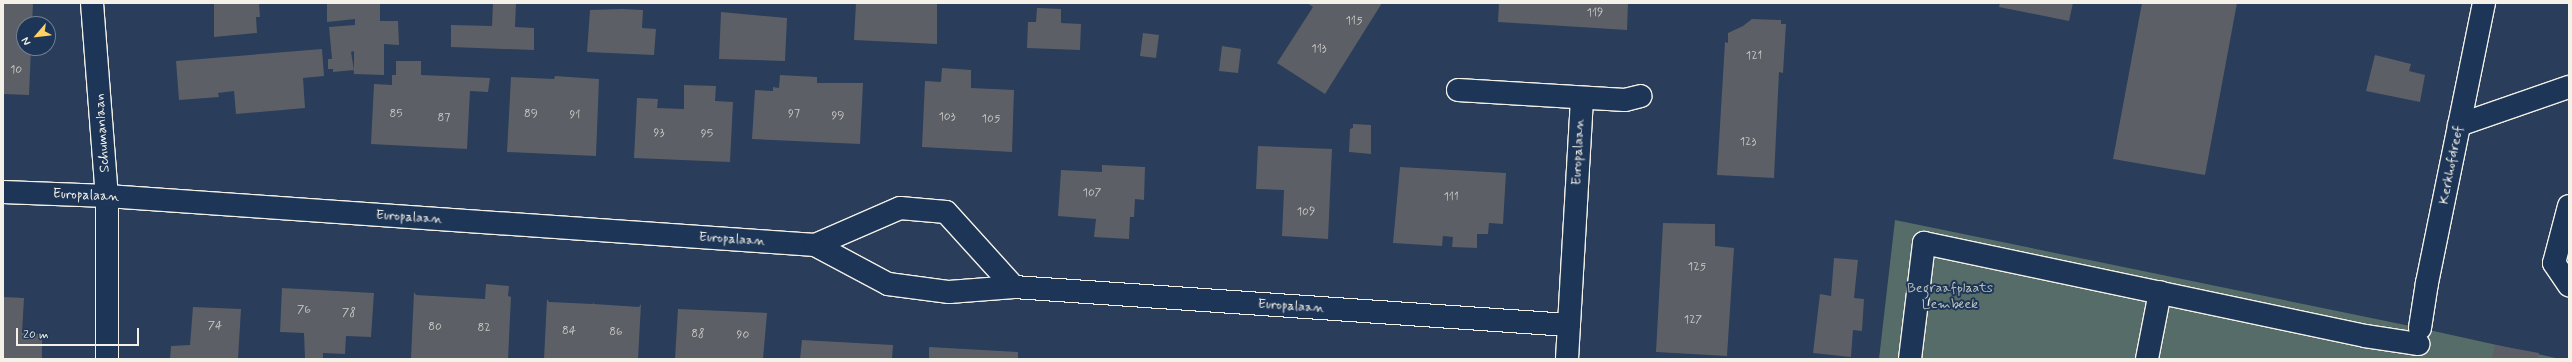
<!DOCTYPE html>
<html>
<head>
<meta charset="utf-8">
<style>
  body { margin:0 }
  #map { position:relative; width:2572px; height:362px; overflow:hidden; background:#2a3d5a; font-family:Mynerve,sans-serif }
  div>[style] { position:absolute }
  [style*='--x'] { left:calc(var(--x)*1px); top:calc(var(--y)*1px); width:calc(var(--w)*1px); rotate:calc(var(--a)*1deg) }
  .green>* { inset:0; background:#566c68 }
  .building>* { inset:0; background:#5c5f66 }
  .roads { filter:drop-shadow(1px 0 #f4f1e8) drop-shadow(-1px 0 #f4f1e8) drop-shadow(0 1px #f4f1e8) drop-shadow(0 -1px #f4f1e8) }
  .service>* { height:22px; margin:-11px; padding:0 11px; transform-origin:11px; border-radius:11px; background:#1d3557 }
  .minor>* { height:22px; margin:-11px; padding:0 11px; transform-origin:11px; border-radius:11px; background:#1d3557 }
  span { translate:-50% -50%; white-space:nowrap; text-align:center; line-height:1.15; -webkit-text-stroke:4px #1d3557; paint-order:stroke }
  .number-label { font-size:12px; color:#ceccc8 }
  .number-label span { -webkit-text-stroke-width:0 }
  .street-label { font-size:14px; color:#f4f1e8 }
  .park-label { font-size:14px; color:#bdc2bb }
  .frame { position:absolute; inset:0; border:4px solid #f4f1e8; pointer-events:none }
  .north { position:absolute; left:16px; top:16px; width:40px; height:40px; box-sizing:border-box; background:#1d3557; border:1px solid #738091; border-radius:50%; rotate:242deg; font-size:11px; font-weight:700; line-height:16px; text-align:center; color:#f4f1e8 }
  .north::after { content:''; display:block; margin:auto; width:14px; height:18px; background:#ffd166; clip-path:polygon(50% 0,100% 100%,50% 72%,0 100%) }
  .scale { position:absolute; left:16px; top:328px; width:123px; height:18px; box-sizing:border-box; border:2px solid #f4f1e8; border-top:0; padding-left:5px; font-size:12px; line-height:14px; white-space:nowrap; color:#f4f1e8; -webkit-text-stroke:3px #1d3557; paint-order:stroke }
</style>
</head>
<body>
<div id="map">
  <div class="green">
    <div style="clip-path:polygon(1895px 220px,2420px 328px,2560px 359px,1879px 359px)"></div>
  </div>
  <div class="building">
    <div style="clip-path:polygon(3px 3px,33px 3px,32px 24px,24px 24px,24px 48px,31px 48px,29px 95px,3px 94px)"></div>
    <div style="clip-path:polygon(214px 3px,259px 3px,260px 17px,256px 17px,257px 33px,214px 37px)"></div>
    <div style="clip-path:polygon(327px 3px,380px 3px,380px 21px,398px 21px,399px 45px,384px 44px,384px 75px,354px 74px,354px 51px,351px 52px,354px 70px,333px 72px,333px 69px,328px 69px,328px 59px,332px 59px,329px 27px,355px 25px,355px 19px,327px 22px)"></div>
    <div style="clip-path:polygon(493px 3px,516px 3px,515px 27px,534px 28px,534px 50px,451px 47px,451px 25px,492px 26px)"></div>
    <div style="clip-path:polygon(856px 3px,937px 3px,937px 44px,854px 40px)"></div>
    <div style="clip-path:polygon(1307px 3px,1382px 3px,1325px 94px,1277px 63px,1313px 7px)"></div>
    <div style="clip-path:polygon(1499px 3px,1628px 3px,1627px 30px,1498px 22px)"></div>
    <div style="clip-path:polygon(2000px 3px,2073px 3px,2069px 21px,1999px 7px)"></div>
    <div style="clip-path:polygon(2142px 3px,2237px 3px,2205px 175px,2113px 159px)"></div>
    <div style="clip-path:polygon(1037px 8px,1061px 9px,1061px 23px,1081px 24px,1080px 50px,1027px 48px,1028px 22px,1036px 22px)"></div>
    <div style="clip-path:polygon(622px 9px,643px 10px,642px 28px,656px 29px,654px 55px,587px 52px,590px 10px)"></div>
    <div style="clip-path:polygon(721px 12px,787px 18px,785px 61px,719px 59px)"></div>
    <div style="clip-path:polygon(1752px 19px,1781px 20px,1781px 24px,1786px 24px,1783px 73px,1779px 72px,1774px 178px,1717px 175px,1725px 42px,1728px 43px,1728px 33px,1743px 26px)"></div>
    <div style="clip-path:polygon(1143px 33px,1159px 35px,1156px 58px,1140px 56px)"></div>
    <div style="clip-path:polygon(1222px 46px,1241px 49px,1238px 73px,1219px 71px)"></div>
    <div style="clip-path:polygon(322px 49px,324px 76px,303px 78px,305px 108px,236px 114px,234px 91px,218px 93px,219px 97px,179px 100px,176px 61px)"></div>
    <div style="clip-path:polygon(2375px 55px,2411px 64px,2409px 71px,2425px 75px,2420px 102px,2366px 91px)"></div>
    <div style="clip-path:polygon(396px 61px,421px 61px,421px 75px,490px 78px,488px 92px,470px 91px,467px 149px,371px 144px,374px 84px,392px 85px,392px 75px,396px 75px)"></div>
    <div style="clip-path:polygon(942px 68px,971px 70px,971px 88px,1014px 90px,1012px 152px,922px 147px,925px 81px,941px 82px)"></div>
    <div style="clip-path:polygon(780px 75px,817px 77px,817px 83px,863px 83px,860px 144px,752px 139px,755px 90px,773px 91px,773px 87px,779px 88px)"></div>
    <div style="clip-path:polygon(555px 76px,599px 79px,596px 156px,507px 152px,511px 77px,554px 79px)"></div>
    <div style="clip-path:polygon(684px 85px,716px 86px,715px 101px,733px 102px,730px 162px,634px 158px,637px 98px,658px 99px,657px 108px,684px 109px)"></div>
    <div style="clip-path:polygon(1353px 124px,1371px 125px,1371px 154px,1349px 152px,1350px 129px,1353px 128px)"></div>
    <div style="clip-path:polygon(1258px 146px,1332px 149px,1328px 239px,1282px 236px,1284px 190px,1256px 189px)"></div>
    <div style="clip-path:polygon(1102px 165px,1145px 167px,1144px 200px,1135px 199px,1134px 217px,1130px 217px,1129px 239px,1094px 237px,1096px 219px,1058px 216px,1061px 170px,1102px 172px)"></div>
    <div style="clip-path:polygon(1400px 167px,1506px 173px,1503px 224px,1489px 223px,1488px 234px,1477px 234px,1477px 248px,1452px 247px,1453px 237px,1443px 236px,1442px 246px,1393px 243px)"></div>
    <div style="clip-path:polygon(1663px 223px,1715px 224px,1715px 246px,1734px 248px,1727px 356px,1656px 352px)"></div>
    <div style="clip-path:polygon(1834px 258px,1858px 260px,1854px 298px,1864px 299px,1862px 331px,1853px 330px,1851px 357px,1813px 353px,1820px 294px,1831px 296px)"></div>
    <div style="clip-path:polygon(486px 284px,509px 286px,508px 296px,511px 297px,508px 359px,411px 358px,414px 292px,416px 295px,485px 299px)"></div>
    <div style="clip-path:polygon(282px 288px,374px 293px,371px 337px,346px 336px,345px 354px,323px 353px,323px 358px,305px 358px,304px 333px,280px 332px)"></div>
    <div style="clip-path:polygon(3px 297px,24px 298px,22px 333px,42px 334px,42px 359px,3px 359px)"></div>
    <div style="clip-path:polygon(547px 299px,549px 302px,593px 304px,593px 302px,594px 304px,639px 307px,641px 304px,638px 359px,544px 359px)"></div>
    <div style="clip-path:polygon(193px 307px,241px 309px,238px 359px,170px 359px,171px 346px,190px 345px)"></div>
    <div style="clip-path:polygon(678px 309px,767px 313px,763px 359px,675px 359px)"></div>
    <div style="clip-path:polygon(802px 340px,893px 345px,892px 359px,800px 359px)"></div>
    <div style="clip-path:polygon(2495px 345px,2539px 353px,2538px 359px,2492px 359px)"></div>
    <div style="clip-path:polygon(929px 347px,1018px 352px,1018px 359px,929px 359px)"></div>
  </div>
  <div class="roads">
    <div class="service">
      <div style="--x:2569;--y:206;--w:59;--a:104.7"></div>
      <div style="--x:2554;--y:263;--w:27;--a:56"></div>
      <div style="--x:1910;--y:359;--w:117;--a:-83.1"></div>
      <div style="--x:1924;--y:243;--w:451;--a:11.9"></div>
      <div style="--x:2365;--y:336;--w:54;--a:8.6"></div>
      <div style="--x:2147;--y:359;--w:68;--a:-79"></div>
    </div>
    <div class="minor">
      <div style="--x:92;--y:3;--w:194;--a:85.6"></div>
      <div style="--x:107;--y:196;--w:163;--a:90"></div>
      <div style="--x:1458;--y:90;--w:167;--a:3.4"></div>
      <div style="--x:1625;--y:100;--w:16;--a:-14"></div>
      <div style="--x:2459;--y:125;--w:116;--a:-19.1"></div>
      <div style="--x:3;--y:192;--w:104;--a:2.2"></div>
      <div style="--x:107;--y:196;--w:710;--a:3.96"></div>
      <div style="--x:815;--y:245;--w:83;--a:28.1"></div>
      <div style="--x:888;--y:284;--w:62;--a:7.5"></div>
      <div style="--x:949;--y:292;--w:65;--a:-4.4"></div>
      <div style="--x:815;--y:245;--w:93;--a:-23.5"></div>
      <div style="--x:900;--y:208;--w:46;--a:5"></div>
      <div style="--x:946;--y:212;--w:101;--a:47.8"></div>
      <div style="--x:1014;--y:287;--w:556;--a:3.92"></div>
      <div style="--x:2420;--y:328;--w:46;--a:-81.2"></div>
      <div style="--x:2427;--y:283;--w:286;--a:-78.5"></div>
      <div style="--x:1567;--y:359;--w:261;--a:-86.7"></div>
    </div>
  </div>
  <div class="number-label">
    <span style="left:1595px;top:14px">119</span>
    <span style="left:1354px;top:22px">115</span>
    <span style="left:1319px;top:50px">113</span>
    <span style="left:1754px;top:57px">121</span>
    <span style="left:16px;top:71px">10</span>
    <span style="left:396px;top:115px">85</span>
    <span style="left:531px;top:115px">89</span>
    <span style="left:794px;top:115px">97</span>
    <span style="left:575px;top:116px">91</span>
    <span style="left:838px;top:117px">99</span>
    <span style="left:947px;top:118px">103</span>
    <span style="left:444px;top:119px">87</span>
    <span style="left:991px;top:120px">105</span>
    <span style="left:659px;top:134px">93</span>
    <span style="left:707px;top:135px">95</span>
    <span style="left:1748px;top:143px">123</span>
    <span style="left:1092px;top:194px">107</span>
    <span style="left:1451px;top:198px">111</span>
    <span style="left:1306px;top:213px">109</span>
    <span style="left:1697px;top:268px">125</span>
    <span style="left:304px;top:311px">76</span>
    <span style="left:349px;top:314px">78</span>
    <span style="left:1693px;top:321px">127</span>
    <span style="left:215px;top:327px">74</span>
    <span style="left:435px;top:328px">80</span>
    <span style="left:484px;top:329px">82</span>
    <span style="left:569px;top:332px">84</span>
    <span style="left:616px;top:333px">86</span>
    <span style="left:698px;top:335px">88</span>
    <span style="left:743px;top:336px">90</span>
  </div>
  <div class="street-label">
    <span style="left:102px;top:133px;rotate:-94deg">Schumanlaan</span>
    <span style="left:1578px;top:152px;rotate:-87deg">Europalaan</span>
    <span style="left:2451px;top:165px;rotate:-79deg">Kerkhofdreef</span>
    <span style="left:86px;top:195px;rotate:3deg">Europalaan</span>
    <span style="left:409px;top:217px;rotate:4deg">Europalaan</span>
    <span style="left:732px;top:239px;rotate:4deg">Europalaan</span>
    <span style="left:1291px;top:306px;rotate:4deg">Europalaan</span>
  </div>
  <div class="park-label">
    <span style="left:1950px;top:296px">Begraafplaats<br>Lembeek</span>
  </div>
  <div class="frame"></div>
  <div class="north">N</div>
  <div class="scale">20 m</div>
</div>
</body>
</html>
